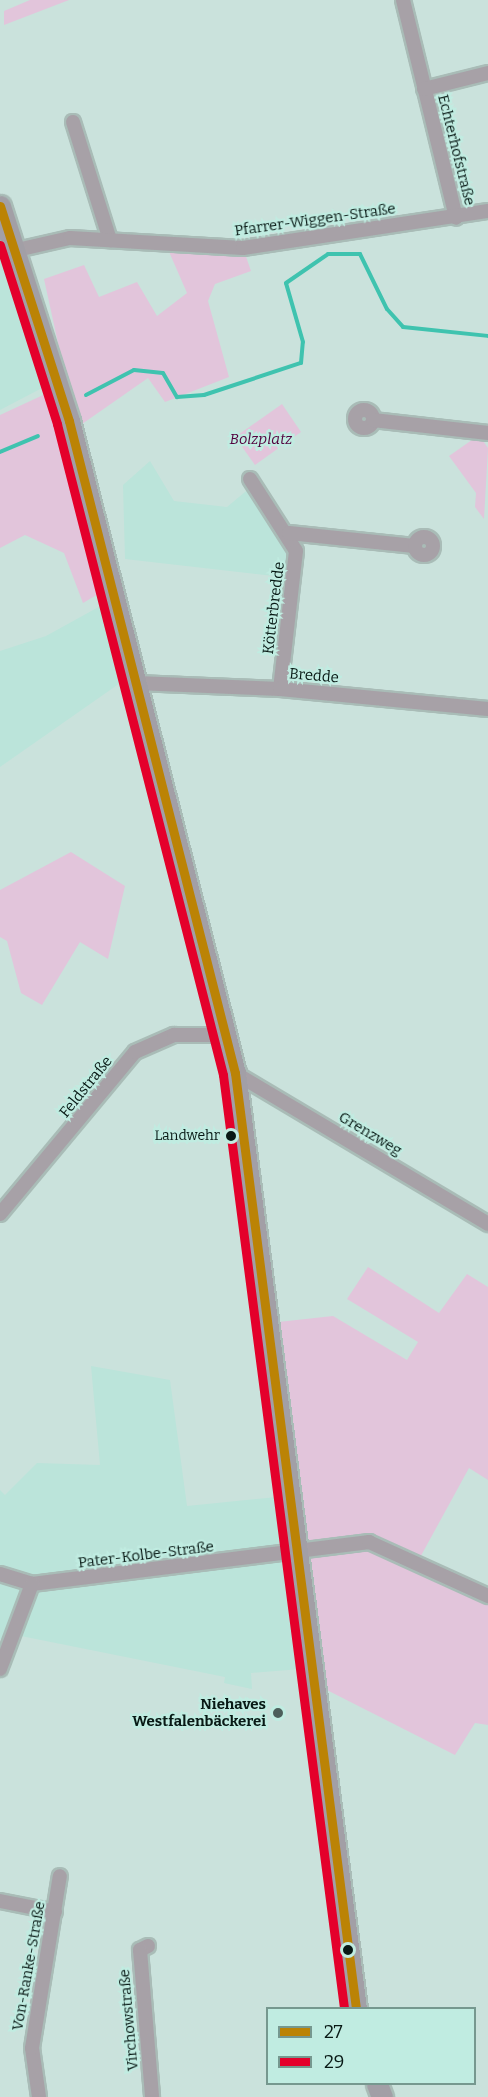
<!DOCTYPE html>
<html>
<head>
<meta charset="utf-8">
<style>
  body { margin:0 }
  #map { position:relative; width:488px; height:2097px; overflow:hidden; background:#cae2dc; font-family:Bitter,serif }
  div>[style] { position:absolute }
  [style*='--x'] { left:calc(var(--x)*1px); top:calc(var(--y)*1px); width:calc(var(--w)*1px); rotate:calc(var(--a)*1deg) }
  .built>* { inset:0; background:#bbe4da }
  .green>* { inset:0; background:#e2c5db }
  .stream>* { height:4px; margin:-2px; padding:0 2px; transform-origin:2px; border-radius:2px; background:#3fc3af }
  .roads { filter:drop-shadow(2px 0 #a9bcb7) drop-shadow(-2px 0 #a9bcb7) drop-shadow(0 2px #a9bcb7) drop-shadow(0 -2px #a9bcb7) }
  .street>* { height:14px; margin:-7px; padding:0 7px; transform-origin:7px; border-radius:7px; background:#a7a1a7 }
  .street>.ring { margin:-7px; padding:0; box-sizing:content-box; background:none; border:14px solid #a7a1a7; border-radius:50% }
  .primary>* { height:21px; margin:-10.5px; padding:0 10.5px; transform-origin:10.5px; border-radius:10.5px; background:#a29fa6 }
  .bus-1>* { height:9px; margin:-4.5px; padding:0 4.5px; transform-origin:4.5px; border-radius:4.5px; background:#bb8305 }
  .bus-2>* { height:9px; margin:-4.5px; padding:0 4.5px; transform-origin:4.5px; border-radius:4.5px; background:#e4002b }
  .dots>* { width:16px; height:16px; translate:-50% -50%; box-sizing:border-box; border:3px solid #c0ece1; border-radius:50% }
  span { translate:-50% -50%; white-space:nowrap; text-align:center; line-height:1.15; -webkit-text-stroke:4.5px #c0ece1; paint-order:stroke }
  .bus-label { font-size:14px; color:#081915 }
  .right { translate:-100% -50%; text-align:right }
  .street-label { font-size:15px; color:#081915 }
  .park-label { font-size:15px; color:#53023e; font-style:italic }
  .poi-label { font-size:15px; color:#081915; font-weight:700 }
  .legend { position:absolute; left:266px; top:2007px; width:210px; height:78px; box-sizing:border-box; background:#c0ece1; border:2px solid #76988f; margin:0; padding:8px 10px; list-style:none; font-size:18px; color:#081915 }
  .legend li { display:flex; align-items:center; gap:12px; height:30px }
  .legend b { width:30px; border:2px solid #76988f }
</style>
</head>
<body>
<div id="map">
  <div class="built">
    <div style="clip-path:polygon(0 241px,44px 387px,0 410px)"></div>
    <div style="clip-path:polygon(150px 461px,174px 501px,227px 507px,251px 487px,292px 549px,291px 578px,125px 559px,123px 485px)"></div>
    <div style="clip-path:polygon(104px 604px,123px 681px,0 767px,0 651px,46px 636px)"></div>
    <div style="clip-path:polygon(91px 1366px,170px 1380px,187px 1506px,277px 1497px,301px 1669px,251px 1673px,252px 1689px,224px 1683px,225px 1677px,21px 1636px,0 1639px,0 1490px,5px 1495px,37px 1463px,100px 1465px)"></div>
  </div>
  <div class="green">
    <div style="clip-path:polygon(30px 0,69px 0,4px 25px,4px 11px)"></div>
    <div style="clip-path:polygon(167px 247px,243px 248px,251px 271px,215px 284px,208px 301px,229px 377px,165px 402px,148px 378px,62px 438px,100px 593px,83px 603px,64px 553px,25px 535px,0 548px,0 415px,67px 384px,44px 279px,84px 265px,99px 297px,137px 282px,157px 316px,187px 293px)"></div>
    <div style="clip-path:polygon(282px 404px,301px 432px,255px 465px,235px 437px)"></div>
    <div style="clip-path:polygon(479px 435px,488px 448px,484px 519px,475px 507px,476px 493px,449px 456px)"></div>
    <div style="clip-path:polygon(71px 852px,125px 886px,108px 959px,80px 942px,42px 1005px,21px 993px,7px 941px,0 937px,0 890px)"></div>
    <div style="clip-path:polygon(368px 1267px,439px 1313px,467px 1274px,488px 1287px,488px 1480px,469px 1468px,417px 1563px,488px 1596px,488px 1725px,475px 1723px,455px 1755px,315px 1684px,269px 1323px,333px 1316px,407px 1360px,418px 1342px,347px 1299px)"></div>
  </div>
  <div class="stream">
    <div style="--x:86;--y:395;--w:54;--a:-27.5"></div>
    <div style="--x:134;--y:370;--w:29;--a:6"></div>
    <div style="--x:163;--y:373;--w:28;--a:60"></div>
    <div style="--x:177;--y:397;--w:27;--a:-4"></div>
    <div style="--x:204;--y:395;--w:102;--a:-18.3"></div>
    <div style="--x:301;--y:363;--w:21;--a:-85"></div>
    <div style="--x:303;--y:342;--w:61;--a:-106.1"></div>
    <div style="--x:286;--y:283;--w:51;--a:-34.6"></div>
    <div style="--x:328;--y:254;--w:32;--a:0"></div>
    <div style="--x:360;--y:254;--w:61;--a:63.9"></div>
    <div style="--x:387;--y:309;--w:24;--a:48"></div>
    <div style="--x:403;--y:327;--w:85;--a:6"></div>
    <div style="--x:0;--y:452;--w:41;--a:-22.8"></div>
  </div>
  <div class="roads">
    <div class="street">
      <div style="--x:403;--y:0;--w:224;--a:76.3"></div>
      <div style="--x:424;--y:89;--w:66;--a:-14"></div>
      <div style="--x:73;--y:122;--w:124;--a:72.6"></div>
      <div style="--x:17;--y:250;--w:54;--a:-12.8"></div>
      <div style="--x:70;--y:238;--w:173;--a:3.3"></div>
      <div style="--x:243;--y:248;--w:248;--a:-8.6"></div>
      <div class="ring" style="left:355px;top:410px;width:4px;height:4px"></div>
      <div style="--x:373;--y:420;--w:116;--a:6.4"></div>
      <div style="--x:250;--y:479;--w:85;--a:57.4"></div>
      <div style="--x:296;--y:551;--w:139;--a:96.6"></div>
      <div style="--x:289;--y:533;--w:126;--a:5.9"></div>
      <div class="ring" style="left:415px;top:537px;width:4px;height:4px"></div>
      <div style="--x:137;--y:683;--w:143;--a:2.4"></div>
      <div style="--x:280;--y:689;--w:209;--a:5.5"></div>
      <div style="--x:235;--y:1073;--w:295;--a:30.8"></div>
      <div style="--x:0;--y:1214;--w:211;--a:-50.2"></div>
      <div style="--x:135;--y:1052;--w:43;--a:-23.6"></div>
      <div style="--x:174;--y:1035;--w:52;--a:0"></div>
      <div style="--x:0;--y:1574;--w:34;--a:17"></div>
      <div style="--x:32;--y:1584;--w:340;--a:-7.1"></div>
      <div style="--x:369;--y:1542;--w:131;--a:24.4"></div>
      <div style="--x:0;--y:1669;--w:91;--a:-69.4"></div>
      <div style="--x:0;--y:1901;--w:56;--a:11.3"></div>
      <div style="--x:148;--y:1946;--w:9;--a:153"></div>
      <div style="--x:140;--y:1950;--w:147;--a:85.3"></div>
      <div style="--x:39;--y:2097;--w:49;--a:-98.1"></div>
      <div style="--x:32;--y:2048;--w:174;--a:-80.8"></div>
    </div>
    <div class="primary">
      <div style="--x:0;--y:206;--w:226;--a:72.2"></div>
      <div style="--x:69;--y:421;--w:673;--a:75.72"></div>
      <div style="--x:235;--y:1073;--w:943;--a:82.63"></div>
      <div style="--x:377;--y:2084;--w:14;--a:69"></div>
    </div>
  </div>
  <div class="bus-1">
    <div style="--x:0;--y:206;--w:226;--a:72.2"></div>
    <div style="--x:69;--y:421;--w:673;--a:75.72"></div>
    <div style="--x:235;--y:1073;--w:943;--a:82.63"></div>
  </div>
  <div class="bus-2">
    <div style="--x:0;--y:245;--w:188;--a:72.3"></div>
    <div style="--x:57;--y:424;--w:672;--a:75.69"></div>
    <div style="--x:223;--y:1075;--w:941;--a:82.61"></div>
  </div>
  <div class="dots">
    <div style="left:231px;top:1136px;background:#081915"></div>
    <div style="left:278px;top:1713px;background:#4c5f5b"></div>
    <div style="left:348px;top:1950px;background:#081915"></div>
  </div>
  <div class="bus-label">
    <span class="right" style="left:220px;top:1136px">Landwehr</span>
  </div>
  <div class="street-label">
    <span style="left:456px;top:150px;rotate:76deg">Echterhofstraße</span>
    <span style="left:315px;top:220px;rotate:-8deg">Pfarrer-Wiggen-Straße</span>
    <span style="left:274px;top:608px;rotate:-83deg">Kötterbredde</span>
    <span style="left:314px;top:676px;rotate:5deg">Bredde</span>
    <span style="left:86px;top:1087px;rotate:-51deg">Feldstraße</span>
    <span style="left:370px;top:1134px;rotate:31deg">Grenzweg</span>
    <span style="left:146px;top:1555px;rotate:-7deg">Pater-Kolbe-Straße</span>
    <span style="left:29px;top:1966px;rotate:-80deg">Von-Ranke-Straße</span>
    <span style="left:129px;top:2020px;rotate:-95deg">Virchowstraße</span>
  </div>
  <div class="park-label">
    <span style="left:261px;top:440px">Bolzplatz</span>
  </div>
  <div class="poi-label">
    <span class="right" style="left:266px;top:1713px">Niehaves<br>Westfalenbäckerei</span>
  </div>
  <ul class="legend">
  <li><b style="height:8px;background:#bb8305"></b>27</li>
  <li><b style="height:8px;background:#e4002b"></b>29</li>
  </ul>
</div>
</body>
</html>
